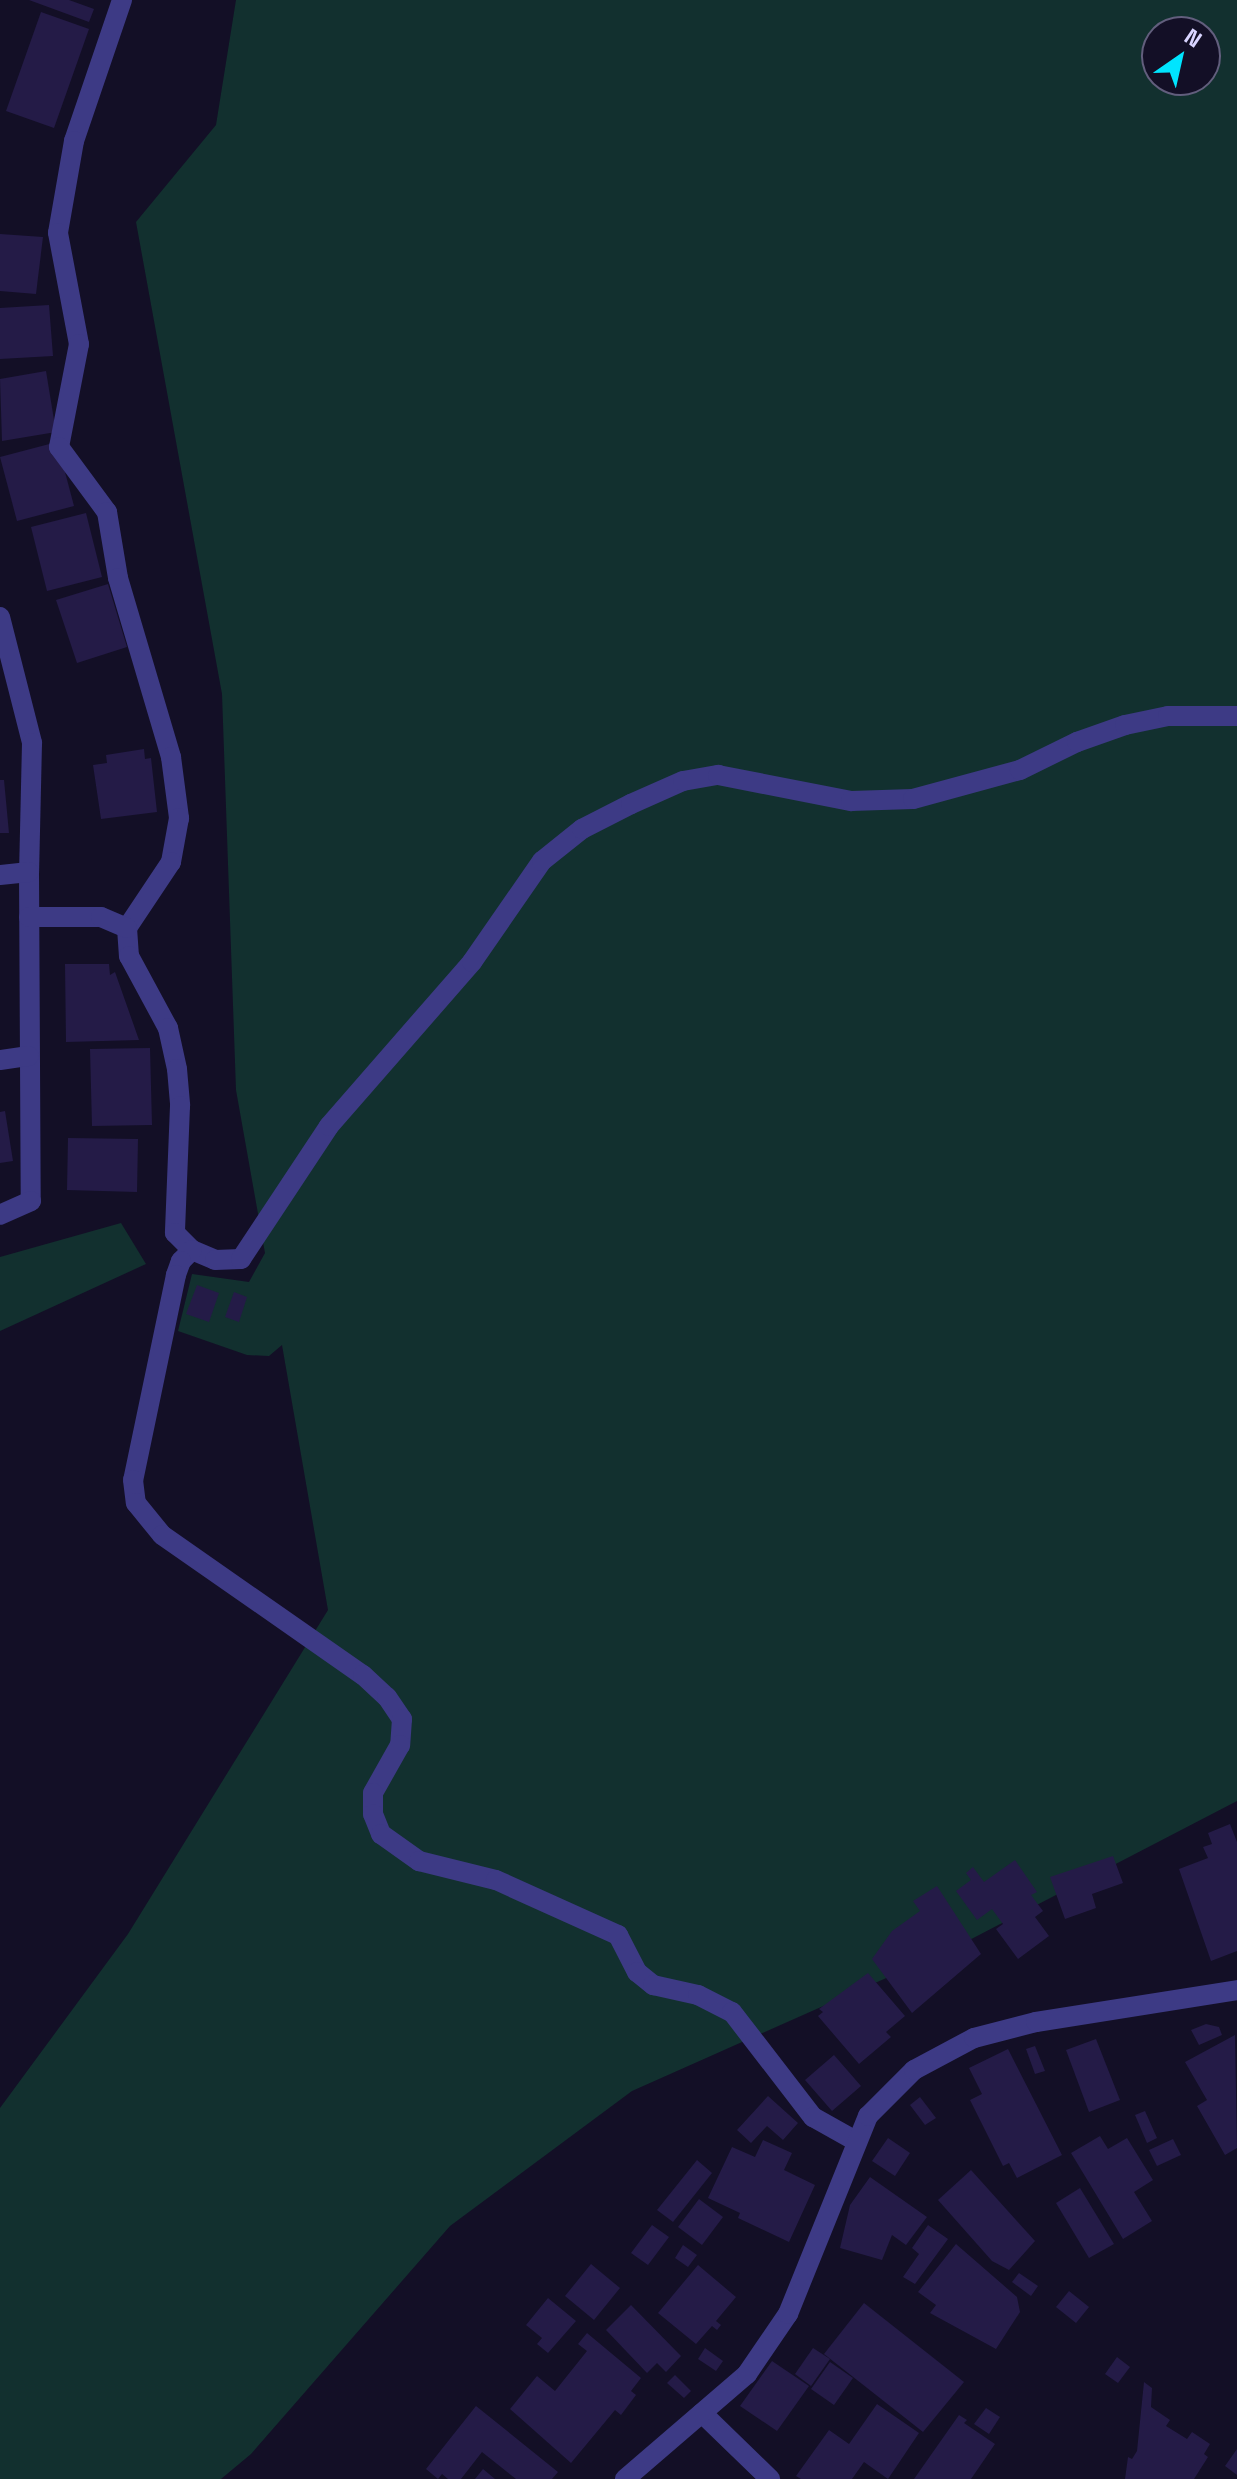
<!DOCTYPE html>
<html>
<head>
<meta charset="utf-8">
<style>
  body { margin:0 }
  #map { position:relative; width:1237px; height:2479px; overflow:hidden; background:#130f26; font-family:"Space Grotesk",sans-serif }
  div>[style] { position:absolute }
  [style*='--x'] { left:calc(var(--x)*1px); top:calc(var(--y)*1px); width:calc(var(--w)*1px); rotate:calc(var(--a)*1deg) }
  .green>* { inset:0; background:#12302f }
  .building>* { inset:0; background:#241b47 }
  .minor>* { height:20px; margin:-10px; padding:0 10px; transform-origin:10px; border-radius:10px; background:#3d3a85 }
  span { translate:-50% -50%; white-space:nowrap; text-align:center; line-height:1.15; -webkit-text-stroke:7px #130f26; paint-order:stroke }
  .north { position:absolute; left:1141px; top:16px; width:80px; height:80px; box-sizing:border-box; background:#130f26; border:2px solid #625e7d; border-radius:50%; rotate:34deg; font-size:22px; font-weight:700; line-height:32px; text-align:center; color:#d9d4ff }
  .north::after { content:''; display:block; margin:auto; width:28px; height:36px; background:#00e5ff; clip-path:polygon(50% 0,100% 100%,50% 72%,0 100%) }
</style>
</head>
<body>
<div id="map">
  <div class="green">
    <div style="clip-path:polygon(evenodd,236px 0,1237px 0,1237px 1801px,956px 1947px,632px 2091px,450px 2226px,251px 2454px,221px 2479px,0 2479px,0 2108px,128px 1934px,328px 1610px,282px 1345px,269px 1356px,247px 1355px,178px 1331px,192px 1274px,249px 1282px,265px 1253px,236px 1090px,222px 694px,136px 222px,216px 125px,236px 0,1157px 32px,1205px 32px,1205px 80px,1157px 80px,1157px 32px)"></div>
    <div style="clip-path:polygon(121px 1223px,146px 1264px,0 1331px,0 1257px)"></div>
  </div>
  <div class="building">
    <div style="clip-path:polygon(29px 0,69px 0,94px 9px,89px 22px)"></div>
    <div style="clip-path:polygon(41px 12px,89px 29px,54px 128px,6px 111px)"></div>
    <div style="clip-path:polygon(0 234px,43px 237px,36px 294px,0 291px)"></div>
    <div style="clip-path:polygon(49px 305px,53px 356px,0 359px,0 308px)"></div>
    <div style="clip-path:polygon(46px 371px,56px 432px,2px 441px,0 379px)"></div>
    <div style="clip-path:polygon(57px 442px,74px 506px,17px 521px,0 457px)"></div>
    <div style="clip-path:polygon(86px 513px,102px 577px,47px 591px,31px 527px)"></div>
    <div style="clip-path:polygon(108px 584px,127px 647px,77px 663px,56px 600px)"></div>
    <div style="clip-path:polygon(144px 749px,145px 759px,151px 758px,157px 812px,101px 819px,93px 765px,107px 763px,106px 755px)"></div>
    <div style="clip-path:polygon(0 780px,4px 780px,9px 833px,0 833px)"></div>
    <div style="clip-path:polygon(65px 964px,109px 964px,110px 975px,115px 972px,139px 1040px,66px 1042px)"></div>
    <div style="clip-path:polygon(150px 1048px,152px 1125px,92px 1126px,90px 1049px)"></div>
    <div style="clip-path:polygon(5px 1111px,13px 1161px,0 1163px,0 1112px)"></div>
    <div style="clip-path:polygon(68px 1138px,138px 1139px,137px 1192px,67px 1190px)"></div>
    <div style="clip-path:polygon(197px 1285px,219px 1293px,209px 1322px,186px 1314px)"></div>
    <div style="clip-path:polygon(234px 1292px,247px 1297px,239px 1322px,225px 1317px)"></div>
    <div style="clip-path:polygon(1230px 1824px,1237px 1842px,1237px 1951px,1211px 1961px,1179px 1869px,1208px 1858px,1203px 1847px,1212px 1844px,1208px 1833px)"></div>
    <div style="clip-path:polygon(1113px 1856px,1123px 1883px,1092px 1894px,1096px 1908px,1065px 1919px,1050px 1877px)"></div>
    <div style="clip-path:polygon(1015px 1860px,1037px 1892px,1031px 1895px,1043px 1911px,1035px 1917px,1049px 1936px,1018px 1959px,996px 1929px,1003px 1924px,992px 1909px,977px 1920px,956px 1891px,971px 1880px,966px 1873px,973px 1867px,984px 1882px)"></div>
    <div style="clip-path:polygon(937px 1886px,981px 1954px,912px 2013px,872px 1959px,892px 1931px,920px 1911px,913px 1901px)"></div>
    <div style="clip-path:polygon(868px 1973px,905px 2016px,886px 2032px,891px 2037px,859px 2064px,818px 2016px,823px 2012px,819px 2009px)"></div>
    <div style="clip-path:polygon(1206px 2024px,1219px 2027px,1222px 2035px,1199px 2045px,1191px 2030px)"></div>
    <div style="clip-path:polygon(1235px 2035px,1237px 2148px,1225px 2155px,1197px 2106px,1207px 2100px,1185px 2062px)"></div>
    <div style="clip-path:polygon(1096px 2039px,1120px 2100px,1089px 2112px,1066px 2050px)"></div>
    <div style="clip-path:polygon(1035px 2046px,1045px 2071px,1035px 2074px,1026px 2049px)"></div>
    <div style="clip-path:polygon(1008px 2049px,1062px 2155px,1017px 2178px,1009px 2163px,1003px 2166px,970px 2100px,982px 2094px,969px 2068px)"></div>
    <div style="clip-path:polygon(834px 2055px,861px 2086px,832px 2111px,805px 2080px)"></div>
    <div style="clip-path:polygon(768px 2096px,798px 2123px,783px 2140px,767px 2126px,751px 2143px,737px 2130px)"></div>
    <div style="clip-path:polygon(920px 2097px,936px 2118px,925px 2125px,910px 2105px)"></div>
    <div style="clip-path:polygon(1145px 2111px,1157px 2138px,1147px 2143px,1135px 2115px)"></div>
    <div style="clip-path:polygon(1100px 2136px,1108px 2149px,1127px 2138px,1153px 2180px,1134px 2192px,1152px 2221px,1123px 2239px,1071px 2153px)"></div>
    <div style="clip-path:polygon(888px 2138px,910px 2153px,895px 2176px,872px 2161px)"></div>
    <div style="clip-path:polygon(1173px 2139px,1181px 2155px,1157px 2166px,1149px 2150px)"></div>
    <div style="clip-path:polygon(763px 2140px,792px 2153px,784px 2170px,815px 2185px,789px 2242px,738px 2218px,740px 2213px,708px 2198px,732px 2147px,755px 2157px)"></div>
    <div style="clip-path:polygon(697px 2160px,712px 2173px,673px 2222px,657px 2210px)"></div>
    <div style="clip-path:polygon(971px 2170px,1035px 2241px,1009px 2270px,992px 2261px,938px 2200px)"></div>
    <div style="clip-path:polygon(870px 2177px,927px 2217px,906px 2245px,892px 2235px,882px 2260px,840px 2248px,850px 2205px)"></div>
    <div style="clip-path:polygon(1080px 2188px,1114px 2244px,1089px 2258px,1056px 2203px)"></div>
    <div style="clip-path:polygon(699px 2199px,723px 2217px,702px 2245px,678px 2227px)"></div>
    <div style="clip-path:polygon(652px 2225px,669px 2237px,648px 2265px,631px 2253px)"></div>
    <div style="clip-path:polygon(928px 2225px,948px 2239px,915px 2284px,903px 2277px,919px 2254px,912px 2248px)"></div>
    <div style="clip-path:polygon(956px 2244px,1017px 2297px,1020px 2312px,996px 2349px,930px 2313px,936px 2305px,918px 2292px)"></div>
    <div style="clip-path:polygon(683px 2245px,697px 2255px,688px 2267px,675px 2258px)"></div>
    <div style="clip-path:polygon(591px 2264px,620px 2288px,594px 2320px,565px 2296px)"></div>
    <div style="clip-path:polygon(698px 2265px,736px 2297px,716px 2321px,721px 2325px,717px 2330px,712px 2326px,696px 2344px,658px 2313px)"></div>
    <div style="clip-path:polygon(1019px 2273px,1038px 2286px,1031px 2296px,1012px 2282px)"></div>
    <div style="clip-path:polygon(1069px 2291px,1089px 2307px,1076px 2323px,1056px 2307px)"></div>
    <div style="clip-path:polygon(548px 2298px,576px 2321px,548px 2353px,537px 2344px,542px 2338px,526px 2325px)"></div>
    <div style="clip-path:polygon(864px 2303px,964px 2382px,923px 2432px,824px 2354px)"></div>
    <div style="clip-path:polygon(631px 2305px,681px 2356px,666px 2372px,657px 2363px,647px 2373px,606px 2330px)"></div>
    <div style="clip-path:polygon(587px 2333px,641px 2378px,631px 2391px,636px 2395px,621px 2415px,615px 2410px,571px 2463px,510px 2409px,537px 2376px,555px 2391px,587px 2351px,578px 2344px)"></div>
    <div style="clip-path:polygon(705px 2348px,723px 2361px,716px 2371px,698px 2359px)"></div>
    <div style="clip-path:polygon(813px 2348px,830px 2359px,811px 2386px,795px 2374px)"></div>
    <div style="clip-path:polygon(1117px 2357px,1130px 2367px,1118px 2383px,1105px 2374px)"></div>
    <div style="clip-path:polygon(772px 2361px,809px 2386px,777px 2431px,740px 2406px)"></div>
    <div style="clip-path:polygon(830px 2362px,853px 2378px,834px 2405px,811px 2389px)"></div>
    <div style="clip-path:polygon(675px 2375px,691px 2391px,684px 2398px,667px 2383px)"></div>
    <div style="clip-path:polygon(1144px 2382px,1152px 2388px,1151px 2407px,1170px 2420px,1166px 2426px,1187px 2439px,1192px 2432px,1210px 2444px,1204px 2454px,1208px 2457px,1194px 2479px,1125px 2479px,1128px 2457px,1132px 2459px,1137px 2451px)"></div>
    <div style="clip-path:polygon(877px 2404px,919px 2433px,888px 2479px,864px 2462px,852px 2479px,801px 2479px,796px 2476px,829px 2430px,849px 2444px)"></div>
    <div style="clip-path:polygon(476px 2406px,558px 2472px,552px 2479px,516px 2479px,482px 2452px,461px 2479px,448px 2479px,442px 2474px,438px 2479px,426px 2469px)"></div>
    <div style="clip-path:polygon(986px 2408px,1000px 2417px,989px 2434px,974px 2424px)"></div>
    <div style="clip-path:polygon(959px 2415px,967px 2420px,964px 2423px,995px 2444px,971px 2479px,914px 2479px)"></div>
    <div style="clip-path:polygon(1237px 2449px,1237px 2475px,1225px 2466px)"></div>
    <div style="clip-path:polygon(483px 2469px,495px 2479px,475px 2479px)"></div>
  </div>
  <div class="minor">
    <div style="--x:122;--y:0;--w:149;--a:108.8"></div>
    <div style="--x:74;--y:141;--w:93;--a:99.9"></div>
    <div style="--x:58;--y:233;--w:113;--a:79.3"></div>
    <div style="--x:79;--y:344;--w:105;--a:101"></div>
    <div style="--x:59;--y:447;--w:81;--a:53.6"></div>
    <div style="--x:107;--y:512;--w:67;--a:80.5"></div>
    <div style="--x:118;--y:578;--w:187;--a:73.5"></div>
    <div style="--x:171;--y:757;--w:62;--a:82.5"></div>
    <div style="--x:179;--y:818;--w:45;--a:100.3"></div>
    <div style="--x:171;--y:862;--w:79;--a:123.7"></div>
    <div style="--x:127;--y:928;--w:28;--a:86"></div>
    <div style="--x:129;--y:956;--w:82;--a:61.6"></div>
    <div style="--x:168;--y:1028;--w:42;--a:77.6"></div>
    <div style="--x:177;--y:1069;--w:37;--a:85"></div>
    <div style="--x:180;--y:1106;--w:127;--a:92.3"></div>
    <div style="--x:175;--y:1233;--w:24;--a:45"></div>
    <div style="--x:192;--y:1250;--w:25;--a:23"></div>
    <div style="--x:215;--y:1260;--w:26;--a:-2"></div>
    <div style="--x:241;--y:1259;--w:159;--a:-56.5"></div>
    <div style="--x:329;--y:1126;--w:218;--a:-48.9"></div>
    <div style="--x:472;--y:962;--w:123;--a:-55.3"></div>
    <div style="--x:542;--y:861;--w:51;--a:-38.7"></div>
    <div style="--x:582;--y:829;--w:55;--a:-27"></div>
    <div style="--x:631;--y:804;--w:57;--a:-23.9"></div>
    <div style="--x:683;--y:781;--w:36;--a:-10"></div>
    <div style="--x:718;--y:775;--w:136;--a:11.1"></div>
    <div style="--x:851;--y:801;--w:62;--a:-1.8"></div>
    <div style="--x:913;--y:799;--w:111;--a:-15.2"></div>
    <div style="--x:1020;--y:770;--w:64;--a:-26.2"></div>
    <div style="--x:1077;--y:742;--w:51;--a:-19.5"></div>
    <div style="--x:1125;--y:725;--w:44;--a:-11.8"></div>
    <div style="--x:1168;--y:716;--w:69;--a:0"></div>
    <div style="--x:0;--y:617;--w:130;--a:75.7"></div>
    <div style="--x:32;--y:743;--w:129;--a:91.3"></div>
    <div style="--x:29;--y:872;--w:329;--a:89.7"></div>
    <div style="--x:31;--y:1201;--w:34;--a:156"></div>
    <div style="--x:0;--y:875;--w:29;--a:-6"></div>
    <div style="--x:29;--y:917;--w:72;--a:0"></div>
    <div style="--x:101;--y:917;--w:28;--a:23"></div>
    <div style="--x:0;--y:1060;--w:29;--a:-8"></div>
    <div style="--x:192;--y:1250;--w:16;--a:135"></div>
    <div style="--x:181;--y:1261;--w:15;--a:110"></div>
    <div style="--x:176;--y:1275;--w:209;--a:101.8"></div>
    <div style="--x:133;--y:1480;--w:23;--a:83"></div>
    <div style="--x:136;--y:1503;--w:41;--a:50.9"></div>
    <div style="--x:162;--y:1535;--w:245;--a:34.9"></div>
    <div style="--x:363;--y:1675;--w:33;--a:43"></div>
    <div style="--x:387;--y:1697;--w:27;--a:56"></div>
    <div style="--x:402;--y:1719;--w:26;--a:94"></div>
    <div style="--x:400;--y:1745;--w:55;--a:119.4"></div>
    <div style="--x:373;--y:1793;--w:21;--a:90"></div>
    <div style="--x:373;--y:1814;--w:22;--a:68"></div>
    <div style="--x:381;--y:1834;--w:47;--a:35.4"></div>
    <div style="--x:419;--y:1861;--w:79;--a:13.9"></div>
    <div style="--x:496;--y:1880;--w:134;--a:24.3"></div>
    <div style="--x:618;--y:1935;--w:42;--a:62.8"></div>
    <div style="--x:637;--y:1972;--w:21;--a:39"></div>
    <div style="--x:653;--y:1985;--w:46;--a:12.5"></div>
    <div style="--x:698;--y:1995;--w:38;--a:27"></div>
    <div style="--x:732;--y:2012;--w:133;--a:52.4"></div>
    <div style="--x:813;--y:2117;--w:49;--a:29.2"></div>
    <div style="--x:702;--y:2413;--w:95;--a:44.1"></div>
    <div style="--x:625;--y:2479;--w:161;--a:-40.7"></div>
    <div style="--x:747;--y:2374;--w:73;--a:-55.7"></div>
    <div style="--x:788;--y:2314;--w:214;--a:-68"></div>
    <div style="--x:868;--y:2116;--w:65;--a:-45"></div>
    <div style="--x:914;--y:2070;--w:68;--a:-28.1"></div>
    <div style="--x:974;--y:2038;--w:64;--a:-14.5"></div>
    <div style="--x:1036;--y:2022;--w:204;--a:-9"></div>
  </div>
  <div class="north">N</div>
</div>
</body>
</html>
